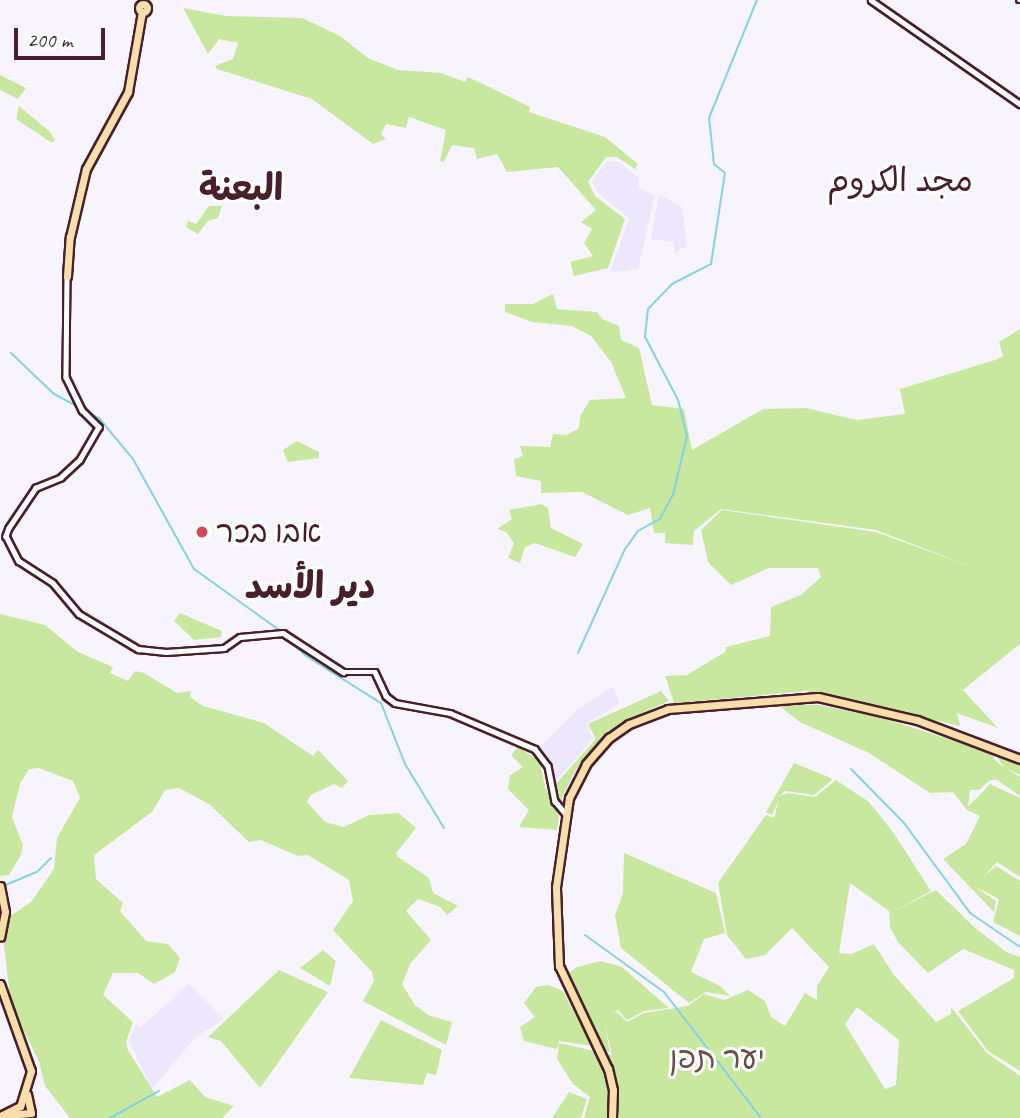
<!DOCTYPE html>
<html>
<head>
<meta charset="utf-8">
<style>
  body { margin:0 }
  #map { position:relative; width:1020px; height:1118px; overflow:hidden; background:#f7f4fe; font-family:Caveat,"Playpen Sans Arabic","Playpen Sans Hebrew",sans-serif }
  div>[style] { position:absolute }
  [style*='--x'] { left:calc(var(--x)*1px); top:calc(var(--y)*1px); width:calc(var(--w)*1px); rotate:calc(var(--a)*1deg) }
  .built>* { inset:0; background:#ede7fd }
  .green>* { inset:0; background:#c9e89f }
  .stream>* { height:2px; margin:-1px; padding:0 1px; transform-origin:1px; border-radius:1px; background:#84d2e2 }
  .roads { filter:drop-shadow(2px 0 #4a1f2b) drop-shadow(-2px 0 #4a1f2b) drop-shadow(0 2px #4a1f2b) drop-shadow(0 -2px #4a1f2b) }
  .minor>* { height:4.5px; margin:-2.25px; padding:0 2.25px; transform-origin:2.25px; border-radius:2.25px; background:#fff }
  .major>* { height:7px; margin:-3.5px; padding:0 3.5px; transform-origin:3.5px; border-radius:3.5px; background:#f8deab }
  .major>.ring { margin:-3.5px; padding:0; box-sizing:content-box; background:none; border:7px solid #f8deab; border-radius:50% }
  .dots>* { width:19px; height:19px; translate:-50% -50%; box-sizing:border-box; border:4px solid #fff; border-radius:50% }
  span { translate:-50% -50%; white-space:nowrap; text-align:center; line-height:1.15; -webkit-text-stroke:6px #fff; paint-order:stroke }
  .poi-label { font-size:30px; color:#4a1f2b }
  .left { translate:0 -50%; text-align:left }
  .park-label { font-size:30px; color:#6a5148 }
  .quarter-label { font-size:33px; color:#4a1f2b }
  .district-label { font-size:37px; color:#4a1f2b; font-weight:700 }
  .scale { position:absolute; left:14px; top:28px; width:91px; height:32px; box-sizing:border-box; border:4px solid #4a1f2b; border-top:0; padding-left:9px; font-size:21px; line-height:24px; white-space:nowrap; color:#4a1f2b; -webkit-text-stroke:5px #fff; paint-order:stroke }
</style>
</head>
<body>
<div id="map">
  <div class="built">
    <div style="clip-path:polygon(607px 161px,618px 162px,638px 177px,639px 188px,655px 195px,638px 269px,610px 272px,629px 218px,598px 193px,592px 181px)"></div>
    <div style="clip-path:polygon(659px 195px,682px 207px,687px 246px,674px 253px,674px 242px,651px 239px)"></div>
    <div style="clip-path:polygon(613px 687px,620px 704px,586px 723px,593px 739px,555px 782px,550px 761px,540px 747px,577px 710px)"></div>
    <div style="clip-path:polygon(189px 984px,224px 1019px,196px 1037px,152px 1089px,129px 1041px,136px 1024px,141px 1027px)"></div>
  </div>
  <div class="green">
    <div style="clip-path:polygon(183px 8px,226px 16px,302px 18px,340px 36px,368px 58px,398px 70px,441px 73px,465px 82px,468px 77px,530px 107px,529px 112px,605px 137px,638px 164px,635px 169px,617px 157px,606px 157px,588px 182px,595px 196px,625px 219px,608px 268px,574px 276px,570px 262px,593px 256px,584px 243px,592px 229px,581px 222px,596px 210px,558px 167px,507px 172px,497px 154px,477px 159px,474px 148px,452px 145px,444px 162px,440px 161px,446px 130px,409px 117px,406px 128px,386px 124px,381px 134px,386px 139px,373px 144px,312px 99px,217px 69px,215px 66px,233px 59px,238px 43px,219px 39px,208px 54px)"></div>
    <div style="clip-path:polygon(0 75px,26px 88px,18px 99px,0 90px)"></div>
    <div style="clip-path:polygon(19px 106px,49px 131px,55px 140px,52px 143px,16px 119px)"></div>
    <div style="clip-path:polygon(209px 206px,222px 206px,218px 218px,208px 221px,198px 234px,186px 227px,188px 221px,196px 224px)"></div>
    <div style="clip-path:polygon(553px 294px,557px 309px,597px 312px,602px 319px,619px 326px,621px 340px,639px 348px,652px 405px,684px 409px,692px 450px,763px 409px,806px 408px,857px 420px,905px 414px,900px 389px,995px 360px,1003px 356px,999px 342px,1020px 329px,1020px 644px,963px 690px,998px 728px,957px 713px,960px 726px,807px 691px,674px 703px,665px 676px,687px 675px,725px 652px,726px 647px,770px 636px,771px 607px,801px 595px,821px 577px,818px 568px,769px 568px,731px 585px,708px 562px,701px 530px,722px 510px,876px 532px,975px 568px,876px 530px,721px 509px,694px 531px,693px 545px,665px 543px,665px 533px,654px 533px,650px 508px,628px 515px,582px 492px,541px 493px,541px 481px,516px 476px,514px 459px,523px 456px,520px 446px,550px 447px,553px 434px,567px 435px,579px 428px,580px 416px,590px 400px,626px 398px,611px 362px,591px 336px,572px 326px,532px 322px,505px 312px,505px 304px,533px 304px)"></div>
    <div style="clip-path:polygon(297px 441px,319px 452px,319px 458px,288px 462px,283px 450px)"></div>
    <div style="clip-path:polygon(542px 504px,548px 508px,551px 528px,583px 544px,575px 557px,535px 543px,525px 547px,520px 563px,508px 558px,514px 543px,506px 532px,497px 529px,512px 519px,509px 510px)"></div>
    <div style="clip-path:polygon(180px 613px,222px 631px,221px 637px,194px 640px,174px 621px)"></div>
    <div style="clip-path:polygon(0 614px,45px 625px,78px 652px,113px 667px,110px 673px,128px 681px,135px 671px,144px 673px,177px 693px,191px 691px,190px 697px,203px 706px,264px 723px,313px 756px,318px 750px,348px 781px,342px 788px,334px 784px,311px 795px,307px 802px,325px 822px,344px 827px,369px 815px,399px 813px,416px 828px,396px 853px,398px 857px,429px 878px,433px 893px,458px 906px,447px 915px,440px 907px,418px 899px,406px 911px,431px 940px,410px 964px,402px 984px,415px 1005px,428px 1015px,452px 1022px,446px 1045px,363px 1001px,374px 981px,372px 972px,333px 930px,353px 901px,349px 880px,308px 855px,298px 856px,261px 840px,249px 842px,209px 804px,179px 788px,165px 790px,152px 812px,94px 855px,96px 879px,123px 903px,120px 911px,146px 941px,168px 944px,180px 958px,175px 972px,154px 984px,138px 973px,113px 973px,103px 995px,133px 1022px,126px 1042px,128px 1050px,157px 1097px,190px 1080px,205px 1097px,234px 1106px,222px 1118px,70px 1118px,45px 1086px,39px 1062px,11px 1003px,3px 938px,6px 919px,31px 902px,54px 869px,57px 838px,80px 798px,73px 781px,39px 768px,29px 769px,20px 784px,12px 817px,23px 845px,21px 855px,9px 875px,0 876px)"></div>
    <div style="clip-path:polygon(661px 691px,669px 701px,621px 722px,575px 771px,560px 802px,554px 786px,596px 739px,588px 724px)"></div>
    <div style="clip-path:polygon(778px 705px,819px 705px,879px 717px,993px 753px,994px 759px,1004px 768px,996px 755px,1020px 763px,1020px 775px,1006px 768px,1020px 777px,1020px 796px,997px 780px,990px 780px,979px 790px,970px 790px,968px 807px,990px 784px,1020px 798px,1020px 877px,997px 862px,983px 877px,996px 866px,1020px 881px,1020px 936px,993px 922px,999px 899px,974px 886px,996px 901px,994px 912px,943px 859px,966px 844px,980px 816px,967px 810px,953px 792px,930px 793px,869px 753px,800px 722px)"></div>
    <div style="clip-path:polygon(518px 747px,540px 761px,545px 787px,559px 817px,557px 830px,519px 827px,529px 810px,508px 789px,510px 775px,523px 767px,511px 755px)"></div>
    <div style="clip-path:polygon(evenodd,794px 763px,833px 779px,814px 795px,785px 791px,779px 796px,789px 793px,815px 797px,836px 780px,869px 802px,893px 832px,931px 891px,892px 912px,936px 890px,973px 926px,1006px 952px,1020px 957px,1020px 1071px,988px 1051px,958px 1011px,1014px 978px,1014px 970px,963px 949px,928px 973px,898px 942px,890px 927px,889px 911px,850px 883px,839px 953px,851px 954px,874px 944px,894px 975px,936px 1022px,951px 1014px,951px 1007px,987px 1053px,1020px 1076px,1020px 1118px,584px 1118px,590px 1097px,573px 1084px,557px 1059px,559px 1043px,612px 1055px,604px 1021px,610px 1052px,601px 1050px,564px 976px,577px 967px,601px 961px,622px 967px,669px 1008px,644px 1011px,627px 1020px,618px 1010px,612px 1014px,617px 1012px,627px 1022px,644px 1013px,688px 1006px,704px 994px,724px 1000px,748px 990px,765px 1001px,771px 1017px,785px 1026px,805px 993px,817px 1000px,817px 986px,829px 967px,792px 928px,765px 955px,746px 959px,727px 935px,718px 883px,766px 815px,774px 818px,779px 799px,772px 815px,766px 812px,794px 763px,857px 1007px,899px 1040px,896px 1085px,885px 1089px,845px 1024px,857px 1007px)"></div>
    <div style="clip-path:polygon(624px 853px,716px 893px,725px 933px,704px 939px,691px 972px,720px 986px,730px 996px,706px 992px,689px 1003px,621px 948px,615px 915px,623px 893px)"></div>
    <div style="clip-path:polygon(323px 950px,336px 961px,330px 986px,300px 968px)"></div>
    <div style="clip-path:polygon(279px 970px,328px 992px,260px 1088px,221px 1041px,208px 1037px)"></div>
    <div style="clip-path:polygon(548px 985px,563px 991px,592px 1046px,559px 1041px,557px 1049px,524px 1041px,520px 1027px,535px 1017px,524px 1003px,536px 987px)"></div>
    <div style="clip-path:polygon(381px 1020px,442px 1050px,436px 1075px,427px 1073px,423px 1085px,349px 1078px)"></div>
    <div style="clip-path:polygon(569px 1092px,587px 1099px,581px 1118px,552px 1118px)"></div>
  </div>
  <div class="stream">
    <div style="--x:11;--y:353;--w:59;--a:43.6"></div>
    <div style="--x:54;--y:394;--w:27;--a:28"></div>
    <div style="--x:87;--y:412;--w:13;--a:27"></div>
    <div style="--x:99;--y:418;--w:53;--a:50.3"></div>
    <div style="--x:133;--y:459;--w:126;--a:61"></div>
    <div style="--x:194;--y:569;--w:108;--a:35.6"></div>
    <div style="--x:288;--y:638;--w:25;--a:45"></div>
    <div style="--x:306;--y:656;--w:89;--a:32.1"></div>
    <div style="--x:381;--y:703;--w:66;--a:68.5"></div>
    <div style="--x:405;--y:764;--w:75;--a:58.6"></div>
    <div style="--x:578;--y:653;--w:114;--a:-65.7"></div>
    <div style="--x:625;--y:549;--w:22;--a:-54"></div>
    <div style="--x:638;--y:531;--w:25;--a:-29"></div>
    <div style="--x:660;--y:519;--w:27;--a:-62"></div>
    <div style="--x:673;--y:495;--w:61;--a:-76.7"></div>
    <div style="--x:687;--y:436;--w:37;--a:-104"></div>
    <div style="--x:678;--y:400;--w:71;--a:-117.6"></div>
    <div style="--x:645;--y:337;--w:28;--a:-84"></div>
    <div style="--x:648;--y:309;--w:35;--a:-46"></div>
    <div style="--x:672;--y:284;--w:44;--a:-27.1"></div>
    <div style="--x:711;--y:264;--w:92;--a:-81.3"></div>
    <div style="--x:725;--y:173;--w:14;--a:-141"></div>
    <div style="--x:714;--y:164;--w:46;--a:-96.2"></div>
    <div style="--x:709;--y:118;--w:127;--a:-67.9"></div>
    <div style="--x:851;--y:769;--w:76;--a:45.5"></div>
    <div style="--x:904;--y:823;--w:112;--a:53.7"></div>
    <div style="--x:970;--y:913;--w:60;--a:34.2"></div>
    <div style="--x:1;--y:887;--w:39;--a:-23"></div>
    <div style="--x:37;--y:872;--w:20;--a:-45"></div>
    <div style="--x:585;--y:935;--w:97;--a:35.8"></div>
    <div style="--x:664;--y:992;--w:159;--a:52.4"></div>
    <div style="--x:110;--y:1118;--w:56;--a:-28.9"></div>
  </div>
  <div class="roads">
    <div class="minor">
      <div style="--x:871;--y:0;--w:182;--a:34.9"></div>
      <div style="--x:1019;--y:0;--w:1;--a:0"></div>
      <div style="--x:67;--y:276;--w:101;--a:90.6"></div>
      <div style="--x:66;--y:377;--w:37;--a:64"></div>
      <div style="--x:82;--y:410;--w:24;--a:45"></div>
      <div style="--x:99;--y:427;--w:38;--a:120"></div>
      <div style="--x:80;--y:460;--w:26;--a:137"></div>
      <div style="--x:61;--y:478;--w:27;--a:158"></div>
      <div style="--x:36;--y:488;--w:48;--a:124"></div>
      <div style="--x:9;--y:528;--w:9;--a:111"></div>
      <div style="--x:6;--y:536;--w:28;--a:63"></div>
      <div style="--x:19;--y:561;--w:40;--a:32.9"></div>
      <div style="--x:53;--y:583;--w:40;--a:50"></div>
      <div style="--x:79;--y:614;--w:69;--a:30.7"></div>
      <div style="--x:138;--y:649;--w:28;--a:6"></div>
      <div style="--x:166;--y:652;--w:58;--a:-3.9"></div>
      <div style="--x:224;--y:648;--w:19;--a:-35"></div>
      <div style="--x:240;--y:637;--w:43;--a:-5.3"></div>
      <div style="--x:283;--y:633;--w:72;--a:33"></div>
      <div style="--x:343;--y:672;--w:32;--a:0"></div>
      <div style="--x:375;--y:672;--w:26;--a:65"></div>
      <div style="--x:386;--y:696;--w:11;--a:38"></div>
      <div style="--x:395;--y:703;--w:56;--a:10.3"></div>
      <div style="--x:450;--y:713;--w:92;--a:23"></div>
      <div style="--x:535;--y:749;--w:21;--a:53"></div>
      <div style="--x:548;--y:766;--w:36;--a:79"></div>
      <div style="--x:555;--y:801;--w:16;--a:50"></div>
    </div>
    <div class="major">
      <div class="ring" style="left:139px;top:4px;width:1px;height:1px"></div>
      <div style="--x:67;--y:276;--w:39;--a:-86"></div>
      <div style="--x:70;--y:237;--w:70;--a:-76.8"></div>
      <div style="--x:86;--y:169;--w:88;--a:-61.4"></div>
      <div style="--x:128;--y:92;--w:81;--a:-80.1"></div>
      <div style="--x:0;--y:886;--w:26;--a:79"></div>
      <div style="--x:5;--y:912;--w:25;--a:101"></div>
      <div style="--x:0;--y:984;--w:92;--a:70.4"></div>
      <div style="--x:31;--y:1071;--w:37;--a:107"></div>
      <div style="--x:20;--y:1106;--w:22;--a:153"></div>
      <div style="--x:8;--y:1115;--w:23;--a:-5"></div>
      <div style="--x:31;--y:1113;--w:19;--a:-102"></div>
      <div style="--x:612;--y:1118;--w:28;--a:-88"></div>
      <div style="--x:613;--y:1090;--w:22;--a:-103"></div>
      <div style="--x:608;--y:1069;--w:114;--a:-115.4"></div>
      <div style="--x:559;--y:966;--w:79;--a:-92.2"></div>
      <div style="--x:556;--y:887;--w:90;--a:-81.7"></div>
      <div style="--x:569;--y:798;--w:38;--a:-63"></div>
      <div style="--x:586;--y:764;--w:35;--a:-49"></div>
      <div style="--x:609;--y:738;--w:24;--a:-35"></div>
      <div style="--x:629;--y:724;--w:42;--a:-21"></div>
      <div style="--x:668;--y:709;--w:150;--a:-4.6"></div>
      <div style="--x:818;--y:697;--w:102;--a:13.1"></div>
      <div style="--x:917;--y:720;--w:110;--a:20.7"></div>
    </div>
  </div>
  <div class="dots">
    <div style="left:202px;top:532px;background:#d1495b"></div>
  </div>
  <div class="poi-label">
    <span class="left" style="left:216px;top:532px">אבו בכר</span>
  </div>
  <div class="park-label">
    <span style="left:717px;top:1058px">יער תפן</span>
  </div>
  <div class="quarter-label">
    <span style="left:900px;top:181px">مجد الكروم</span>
  </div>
  <div class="district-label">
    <span style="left:241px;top:188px">البعنة</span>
    <span style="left:310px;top:586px">دير الأسد</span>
  </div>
  <div class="scale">200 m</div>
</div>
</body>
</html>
